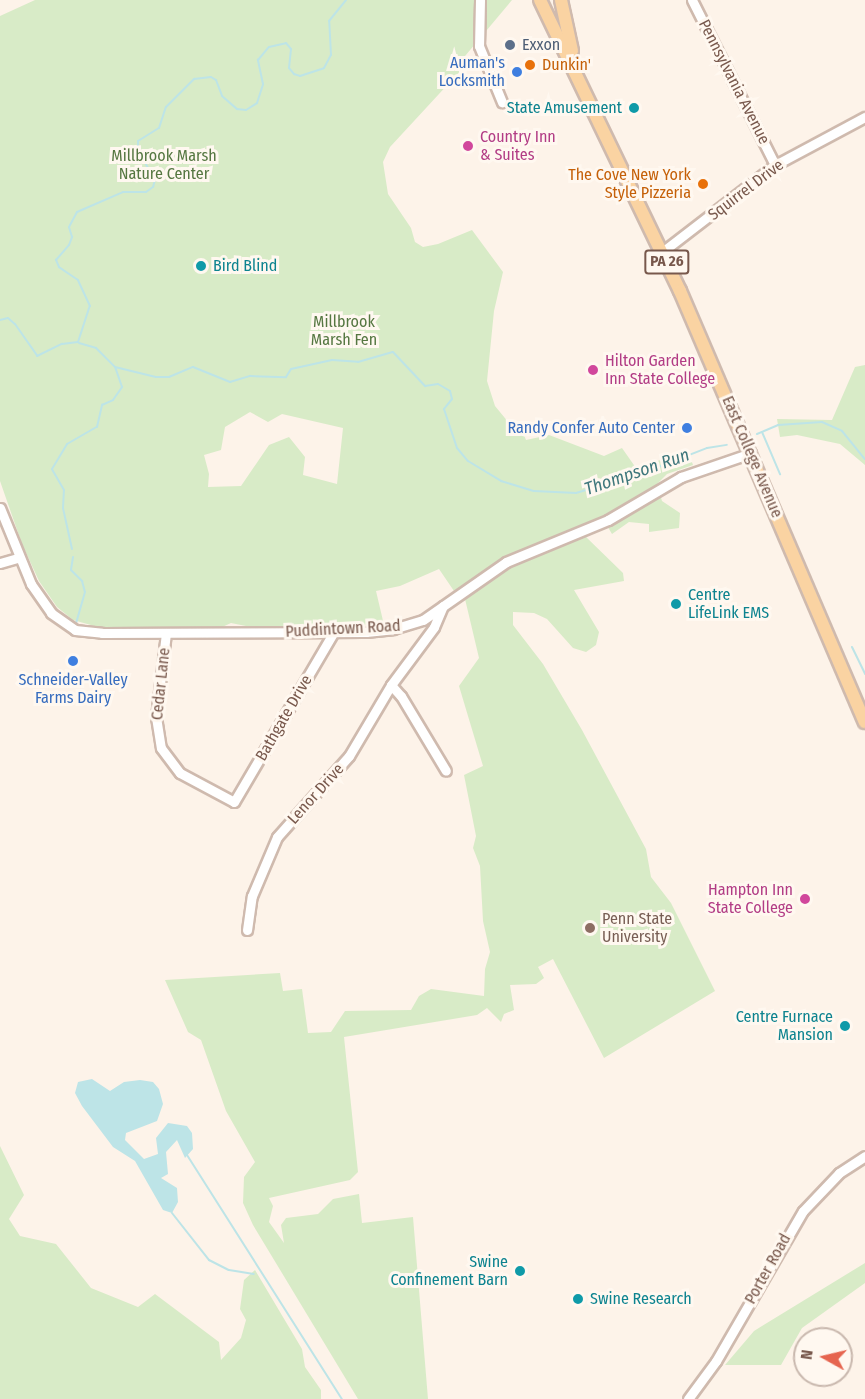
<!DOCTYPE html>
<html>
<head>
<meta charset="utf-8">
<style>
  body { margin:0 }
  #map { position:relative; width:865px; height:1399px; overflow:hidden; background:#fdf3e9; font-family:"Fira Sans Condensed",sans-serif }
  div>[style] { position:absolute }
  [style*='--x'] { left:calc(var(--x)*1px); top:calc(var(--y)*1px); width:calc(var(--w)*1px); rotate:calc(var(--a)*1deg) }
  .green>* { inset:0; background:#d8ebc7 }
  .water>* { inset:0; background:#bde4e7 }
  .stream>* { height:2px; margin:-1px; padding:0 1px; transform-origin:1px; border-radius:1px; background:#bde4e7 }
  .roads { filter:drop-shadow(2px 0 #cfbaae) drop-shadow(-2px 0 #cfbaae) drop-shadow(0 2px #cfbaae) drop-shadow(0 -2px #cfbaae) }
  .minor>* { height:9px; margin:-4.5px; padding:0 4.5px; transform-origin:4.5px; border-radius:4.5px; background:#fff }
  .major>* { height:12px; margin:-6px; padding:0 6px; transform-origin:6px; border-radius:6px; background:#fad3a2 }
  .dots>* { width:16px; height:16px; translate:-50% -50%; box-sizing:border-box; border:3px solid #fff8f0; border-radius:50% }
  span { translate:-50% -50%; white-space:nowrap; text-align:center; line-height:1.15; -webkit-text-stroke:6px #fff8f0; paint-order:stroke }
  .shield-label span { padding:2px 4px; background:#fff8f0; border:2px solid; border-radius:4px; -webkit-text-stroke-width:0 }
  .shield-label { font-size:15px; color:#78584c; font-weight:700 }
  .service-label { font-size:16px; color:#4e5e75 }
  .left { translate:0 -50%; text-align:left }
  .shop-label { font-size:16px; color:#366cbe }
  .right { translate:-100% -50%; text-align:right }
  .food-label { font-size:16px; color:#c56008 }
  .street-label { font-size:16px; color:#78584c }
  .culture-label { font-size:16px; color:#0d838f }
  .hotel-label { font-size:16px; color:#b23c85 }
  .park-label { font-size:16px; color:#557741 }
  .education-label { font-size:16px; color:#785e54 }
  .water-label { font-size:18px; color:#3f777c; font-style:italic }
  .north { position:absolute; left:793px; top:1327px; width:60px; height:60px; box-sizing:border-box; background:#fff8f0; border:2px solid #c9b8ae; border-radius:50%; rotate:278deg; font-size:16px; font-weight:700; line-height:24px; text-align:center; color:#78584c }
  .north::after { content:''; display:block; margin:auto; width:21px; height:27px; background:#e6654f; clip-path:polygon(50% 0,100% 100%,50% 72%,0 100%) }
</style>
</head>
<body>
<div id="map">
  <div class="green">
    <div style="clip-path:polygon(evenodd,35px 0,512px 0,460px 62px,463px 68px,390px 147px,383px 162px,388px 194px,411px 228px,415px 242px,423px 247px,438px 244px,472px 230px,503px 272px,494px 311px,487px 381px,495px 406px,509px 423px,520px 425px,526px 440px,549px 435px,604px 456px,622px 448px,636px 468px,688px 451px,693px 465px,667px 474px,657px 484px,662px 501px,680px 513px,679px 528px,649px 532px,649px 524px,629px 522px,612px 534px,603px 519px,581px 525px,516px 552px,454px 591px,439px 569px,400px 586px,376px 591px,384px 625px,256px 628px,231px 623px,220px 628px,98px 627px,73px 620px,57px 607px,39px 581px,22px 544px,0 481px,0 16px,35px 0,250px 412px,268px 422px,282px 414px,343px 428px,337px 484px,303px 475px,305px 457px,289px 437px,269px 445px,241px 486px,208px 487px,209px 474px,204px 455px,221px 450px,225px 427px,250px 412px)"></div>
    <div style="clip-path:polygon(865px 365px,865px 465px,840px 444px,797px 435px,780px 437px,777px 419px,832px 420px,855px 367px)"></div>
    <div style="clip-path:polygon(585px 536px,623px 573px,624px 581px,574px 590px,599px 632px,596px 645px,586px 652px,573px 648px,547px 619px,534px 613px,513px 612px,513px 625px,543px 664px,582px 730px,646px 849px,651px 877px,671px 903px,715px 991px,604px 1058px,553px 959px,538px 967px,544px 978px,536px 984px,510px 985px,514px 1010px,504px 1014px,501px 1022px,487px 1008px,477px 1015px,344px 1037px,358px 1172px,350px 1180px,269px 1198px,273px 1206px,269px 1222px,284px 1243px,281px 1225px,286px 1218px,318px 1214px,333px 1199px,359px 1194px,362px 1223px,413px 1217px,428px 1399px,358px 1399px,253px 1225px,243px 1203px,244px 1177px,255px 1162px,226px 1111px,201px 1040px,188px 1032px,165px 980px,280px 973px,283px 991px,302px 989px,308px 1033px,331px 1032px,345px 1011px,411px 1010px,419px 996px,431px 989px,484px 996px,485px 969px,490px 952px,483px 921px,480px 866px,473px 848px,476px 836px,464px 775px,483px 766px,459px 686px,479px 658px,465px 599px,501px 571px)"></div>
    <div style="clip-path:polygon(0 1146px,24px 1195px,9px 1219px,20px 1236px,56px 1244px,91px 1288px,138px 1307px,155px 1294px,219px 1342px,221px 1360px,241px 1338px,246px 1320px,240px 1309px,244px 1280px,255px 1270px,302px 1349px,305px 1367px,321px 1390px,321px 1399px,0 1399px)"></div>
    <div style="clip-path:polygon(865px 1263px,865px 1283px,802px 1328px,781px 1365px,725px 1365px,754px 1331px)"></div>
  </div>
  <div class="water">
    <div style="clip-path:polygon(92px 1079px,110px 1091px,124px 1082px,140px 1080px,153px 1082px,159px 1089px,163px 1104px,157px 1121px,126px 1133px,125px 1140px,144px 1159px,158px 1154px,156px 1138px,168px 1123px,187px 1126px,192px 1133px,193px 1149px,185px 1158px,177px 1140px,166px 1152px,168px 1174px,161px 1178px,177px 1188px,178px 1202px,172px 1213px,163px 1210px,135px 1161px,113px 1147px,82px 1106px,75px 1093px,78px 1082px)"></div>
  </div>
  <div class="stream">
    <div style="--x:0;--y:320;--w:8;--a:-14"></div>
    <div style="--x:8;--y:318;--w:9;--a:41"></div>
    <div style="--x:15;--y:324;--w:39;--a:55"></div>
    <div style="--x:37;--y:356;--w:28;--a:-26"></div>
    <div style="--x:62;--y:344;--w:16;--a:-7"></div>
    <div style="--x:78;--y:342;--w:38;--a:-72"></div>
    <div style="--x:90;--y:306;--w:29;--a:-115"></div>
    <div style="--x:78;--y:280;--w:23;--a:-146"></div>
    <div style="--x:59;--y:267;--w:8;--a:-113"></div>
    <div style="--x:56;--y:260;--w:20;--a:-49"></div>
    <div style="--x:69;--y:245;--w:9;--a:-69"></div>
    <div style="--x:72;--y:237;--w:10;--a:-107"></div>
    <div style="--x:69;--y:227;--w:17;--a:-62"></div>
    <div style="--x:77;--y:212;--w:50;--a:-23.5"></div>
    <div style="--x:123;--y:192;--w:23;--a:0"></div>
    <div style="--x:146;--y:192;--w:9;--a:-36"></div>
    <div style="--x:153;--y:187;--w:7;--a:-74"></div>
    <div style="--x:155;--y:180;--w:34;--a:-120"></div>
    <div style="--x:138;--y:151;--w:10;--a:-90"></div>
    <div style="--x:138;--y:141;--w:25;--a:-32"></div>
    <div style="--x:159;--y:128;--w:22;--a:-72"></div>
    <div style="--x:166;--y:107;--w:40;--a:-45"></div>
    <div style="--x:194;--y:79;--w:17;--a:-7"></div>
    <div style="--x:211;--y:77;--w:6;--a:31"></div>
    <div style="--x:216;--y:80;--w:17;--a:69"></div>
    <div style="--x:222;--y:96;--w:20;--a:41"></div>
    <div style="--x:237;--y:109;--w:9;--a:6"></div>
    <div style="--x:246;--y:110;--w:13;--a:-32"></div>
    <div style="--x:257;--y:103;--w:20;--a:-72"></div>
    <div style="--x:263;--y:84;--w:25;--a:-102"></div>
    <div style="--x:258;--y:60;--w:17;--a:-50"></div>
    <div style="--x:269;--y:47;--w:17;--a:-13"></div>
    <div style="--x:286;--y:43;--w:8;--a:50"></div>
    <div style="--x:291;--y:49;--w:19;--a:96"></div>
    <div style="--x:289;--y:68;--w:8;--a:50"></div>
    <div style="--x:294;--y:74;--w:6;--a:18"></div>
    <div style="--x:300;--y:76;--w:25;--a:-18"></div>
    <div style="--x:324;--y:68;--w:15;--a:-62"></div>
    <div style="--x:331;--y:55;--w:34;--a:-93"></div>
    <div style="--x:329;--y:21;--w:27;--a:-51"></div>
    <div style="--x:79;--y:343;--w:18;--a:16"></div>
    <div style="--x:96;--y:348;--w:27;--a:45"></div>
    <div style="--x:115;--y:367;--w:42;--a:13.7"></div>
    <div style="--x:156;--y:377;--w:13;--a:0"></div>
    <div style="--x:169;--y:377;--w:26;--a:-23"></div>
    <div style="--x:193;--y:367;--w:40;--a:22"></div>
    <div style="--x:230;--y:382;--w:21;--a:-17"></div>
    <div style="--x:250;--y:376;--w:36;--a:2"></div>
    <div style="--x:286;--y:377;--w:9;--a:-58"></div>
    <div style="--x:291;--y:369;--w:42;--a:-12.4"></div>
    <div style="--x:332;--y:360;--w:26;--a:4"></div>
    <div style="--x:358;--y:362;--w:36;--a:-16"></div>
    <div style="--x:393;--y:352;--w:47;--a:46.7"></div>
    <div style="--x:425;--y:386;--w:13;--a:-9"></div>
    <div style="--x:438;--y:384;--w:14;--a:30"></div>
    <div style="--x:450;--y:391;--w:8;--a:76"></div>
    <div style="--x:452;--y:399;--w:13;--a:129"></div>
    <div style="--x:444;--y:409;--w:41;--a:71.6"></div>
    <div style="--x:457;--y:448;--w:17;--a:50"></div>
    <div style="--x:468;--y:461;--w:39;--a:31"></div>
    <div style="--x:501;--y:481;--w:34;--a:17"></div>
    <div style="--x:534;--y:491;--w:42;--a:2.7"></div>
    <div style="--x:576;--y:493;--w:70;--a:-16.6"></div>
    <div style="--x:643;--y:473;--w:69;--a:-21.3"></div>
    <div style="--x:707;--y:448;--w:20;--a:-9"></div>
    <div style="--x:762;--y:432;--w:46;--a:66.8"></div>
    <div style="--x:757;--y:434;--w:23;--a:-23"></div>
    <div style="--x:778;--y:425;--w:44;--a:-3.9"></div>
    <div style="--x:822;--y:422;--w:22;--a:24"></div>
    <div style="--x:842;--y:431;--w:36;--a:51"></div>
    <div style="--x:72;--y:549;--w:42;--a:-102.4"></div>
    <div style="--x:63;--y:508;--w:18;--a:-87"></div>
    <div style="--x:64;--y:490;--w:24;--a:-120"></div>
    <div style="--x:52;--y:469;--w:29;--a:-59"></div>
    <div style="--x:67;--y:444;--w:34;--a:-30"></div>
    <div style="--x:97;--y:427;--w:23;--a:-77"></div>
    <div style="--x:102;--y:405;--w:12;--a:-24"></div>
    <div style="--x:113;--y:400;--w:16;--a:-55"></div>
    <div style="--x:122;--y:387;--w:21;--a:-109"></div>
    <div style="--x:73;--y:557;--w:13;--a:99"></div>
    <div style="--x:71;--y:570;--w:16;--a:45"></div>
    <div style="--x:82;--y:581;--w:11;--a:75"></div>
    <div style="--x:85;--y:592;--w:35;--a:106"></div>
    <div style="--x:852;--y:647;--w:30;--a:64"></div>
    <div style="--x:187;--y:1155;--w:289;--a:57.6"></div>
    <div style="--x:172;--y:1213;--w:60;--a:51.8"></div>
    <div style="--x:209;--y:1260;--w:22;--a:27"></div>
    <div style="--x:229;--y:1270;--w:25;--a:9"></div>
  </div>
  <div class="roads">
    <div class="minor">
      <div style="--x:480;--y:0;--w:46;--a:91.2"></div>
      <div style="--x:479;--y:46;--w:61;--a:67.7"></div>
      <div style="--x:692;--y:0;--w:185;--a:63.3"></div>
      <div style="--x:662;--y:252;--w:143;--a:-37.6"></div>
      <div style="--x:775;--y:165;--w:102;--a:-28.1"></div>
      <div style="--x:0;--y:508;--w:82;--a:67.8"></div>
      <div style="--x:31;--y:584;--w:35;--a:55"></div>
      <div style="--x:51;--y:613;--w:29;--a:35"></div>
      <div style="--x:75;--y:630;--w:27;--a:6"></div>
      <div style="--x:102;--y:633;--w:264;--a:-0.2"></div>
      <div style="--x:366;--y:632;--w:27;--a:-6"></div>
      <div style="--x:393;--y:629;--w:31;--a:-17"></div>
      <div style="--x:423;--y:620;--w:101;--a:-34.9"></div>
      <div style="--x:506;--y:562;--w:110;--a:-22.4"></div>
      <div style="--x:608;--y:520;--w:85;--a:-30.5"></div>
      <div style="--x:681;--y:477;--w:74;--a:-18.9"></div>
      <div style="--x:0;--y:563;--w:19;--a:-16"></div>
      <div style="--x:166;--y:633;--w:85;--a:96.8"></div>
      <div style="--x:156;--y:717;--w:31;--a:81"></div>
      <div style="--x:161;--y:748;--w:31;--a:53"></div>
      <div style="--x:180;--y:773;--w:61;--a:28.2"></div>
      <div style="--x:234;--y:802;--w:196;--a:-59.6"></div>
      <div style="--x:391;--y:685;--w:15;--a:48"></div>
      <div style="--x:401;--y:696;--w:87;--a:59"></div>
      <div style="--x:247;--y:930;--w:34;--a:-82"></div>
      <div style="--x:252;--y:896;--w:64;--a:-67"></div>
      <div style="--x:277;--y:837;--w:108;--a:-48.4"></div>
      <div style="--x:349;--y:756;--w:82;--a:-59.4"></div>
      <div style="--x:391;--y:685;--w:72;--a:-53.4"></div>
      <div style="--x:434;--y:627;--w:23;--a:-67"></div>
      <div style="--x:688;--y:1399;--w:47;--a:-53.6"></div>
      <div style="--x:716;--y:1361;--w:173;--a:-59.9"></div>
      <div style="--x:803;--y:1211;--w:52;--a:-46.5"></div>
      <div style="--x:839;--y:1173;--w:31;--a:-33"></div>
    </div>
    <div class="major">
      <div style="--x:540;--y:0;--w:323;--a:64.3"></div>
      <div style="--x:680;--y:291;--w:469;--a:66.8"></div>
      <div style="--x:561;--y:0;--w:52;--a:77.8"></div>
    </div>
  </div>
  <div class="dots">
    <div style="left:510px;top:45px;background:#5c6f8a"></div>
    <div style="left:530px;top:65px;background:#e8710a"></div>
    <div style="left:517px;top:72px;background:#3f7fe0"></div>
    <div style="left:634px;top:108px;background:#0f9aa8"></div>
    <div style="left:468px;top:146px;background:#d1479c"></div>
    <div style="left:703px;top:184px;background:#e8710a"></div>
    <div style="left:201px;top:266px;background:#0f9aa8"></div>
    <div style="left:593px;top:370px;background:#d1479c"></div>
    <div style="left:687px;top:428px;background:#3f7fe0"></div>
    <div style="left:676px;top:604px;background:#0f9aa8"></div>
    <div style="left:73px;top:661px;background:#3f7fe0"></div>
    <div style="left:805px;top:899px;background:#d1479c"></div>
    <div style="left:590px;top:928px;background:#8d6e63"></div>
    <div style="left:845px;top:1026px;background:#0f9aa8"></div>
    <div style="left:520px;top:1271px;background:#0f9aa8"></div>
    <div style="left:578px;top:1299px;background:#0f9aa8"></div>
  </div>
  <div class="shield-label">
    <span style="left:667px;top:262px">PA 26</span>
  </div>
  <div class="service-label">
    <span class="left" style="left:522px;top:45px">Exxon</span>
  </div>
  <div class="shop-label">
    <span class="right" style="left:505px;top:72px">Auman's<br>Locksmith</span>
    <span class="right" style="left:675px;top:428px">Randy Confer Auto Center</span>
    <span style="left:73px;top:689px">Schneider-Valley<br>Farms Dairy</span>
  </div>
  <div class="food-label">
    <span class="left" style="left:542px;top:65px">Dunkin'</span>
    <span class="right" style="left:691px;top:184px">The Cove New York<br>Style Pizzeria</span>
  </div>
  <div class="street-label">
    <span style="left:734px;top:82px;rotate:63deg">Pennsylvania Avenue</span>
    <span style="left:746px;top:190px;rotate:-37deg">Squirrel Drive</span>
    <span style="left:752px;top:457px;rotate:67deg">East College Avenue</span>
    <span style="left:343px;top:629px;rotate:-3deg">Puddintown Road</span>
    <span style="left:161px;top:684px;rotate:-84deg">Cedar Lane</span>
    <span style="left:284px;top:718px;rotate:-60deg">Bathgate Drive</span>
    <span style="left:316px;top:794px;rotate:-48deg">Lenor Drive</span>
    <span style="left:768px;top:1269px;rotate:-61deg">Porter Road</span>
  </div>
  <div class="culture-label">
    <span class="right" style="left:622px;top:108px">State Amusement</span>
    <span class="left" style="left:213px;top:266px">Bird Blind</span>
    <span class="left" style="left:688px;top:604px">Centre<br>LifeLink EMS</span>
    <span class="right" style="left:833px;top:1026px">Centre Furnace<br>Mansion</span>
    <span class="right" style="left:508px;top:1271px">Swine<br>Confinement Barn</span>
    <span class="left" style="left:590px;top:1299px">Swine Research</span>
  </div>
  <div class="hotel-label">
    <span class="left" style="left:480px;top:146px">Country Inn<br>&amp; Suites</span>
    <span class="left" style="left:605px;top:370px">Hilton Garden<br>Inn State College</span>
    <span class="right" style="left:793px;top:899px">Hampton Inn<br>State College</span>
  </div>
  <div class="park-label">
    <span style="left:164px;top:165px">Millbrook Marsh<br>Nature Center</span>
    <span style="left:344px;top:331px">Millbrook<br>Marsh Fen</span>
  </div>
  <div class="education-label">
    <span class="left" style="left:602px;top:928px">Penn State<br>University</span>
  </div>
  <div class="water-label">
    <span style="left:637px;top:472px;rotate:-19deg">Thompson Run</span>
  </div>
  <div class="north">N</div>
</div>
</body>
</html>
